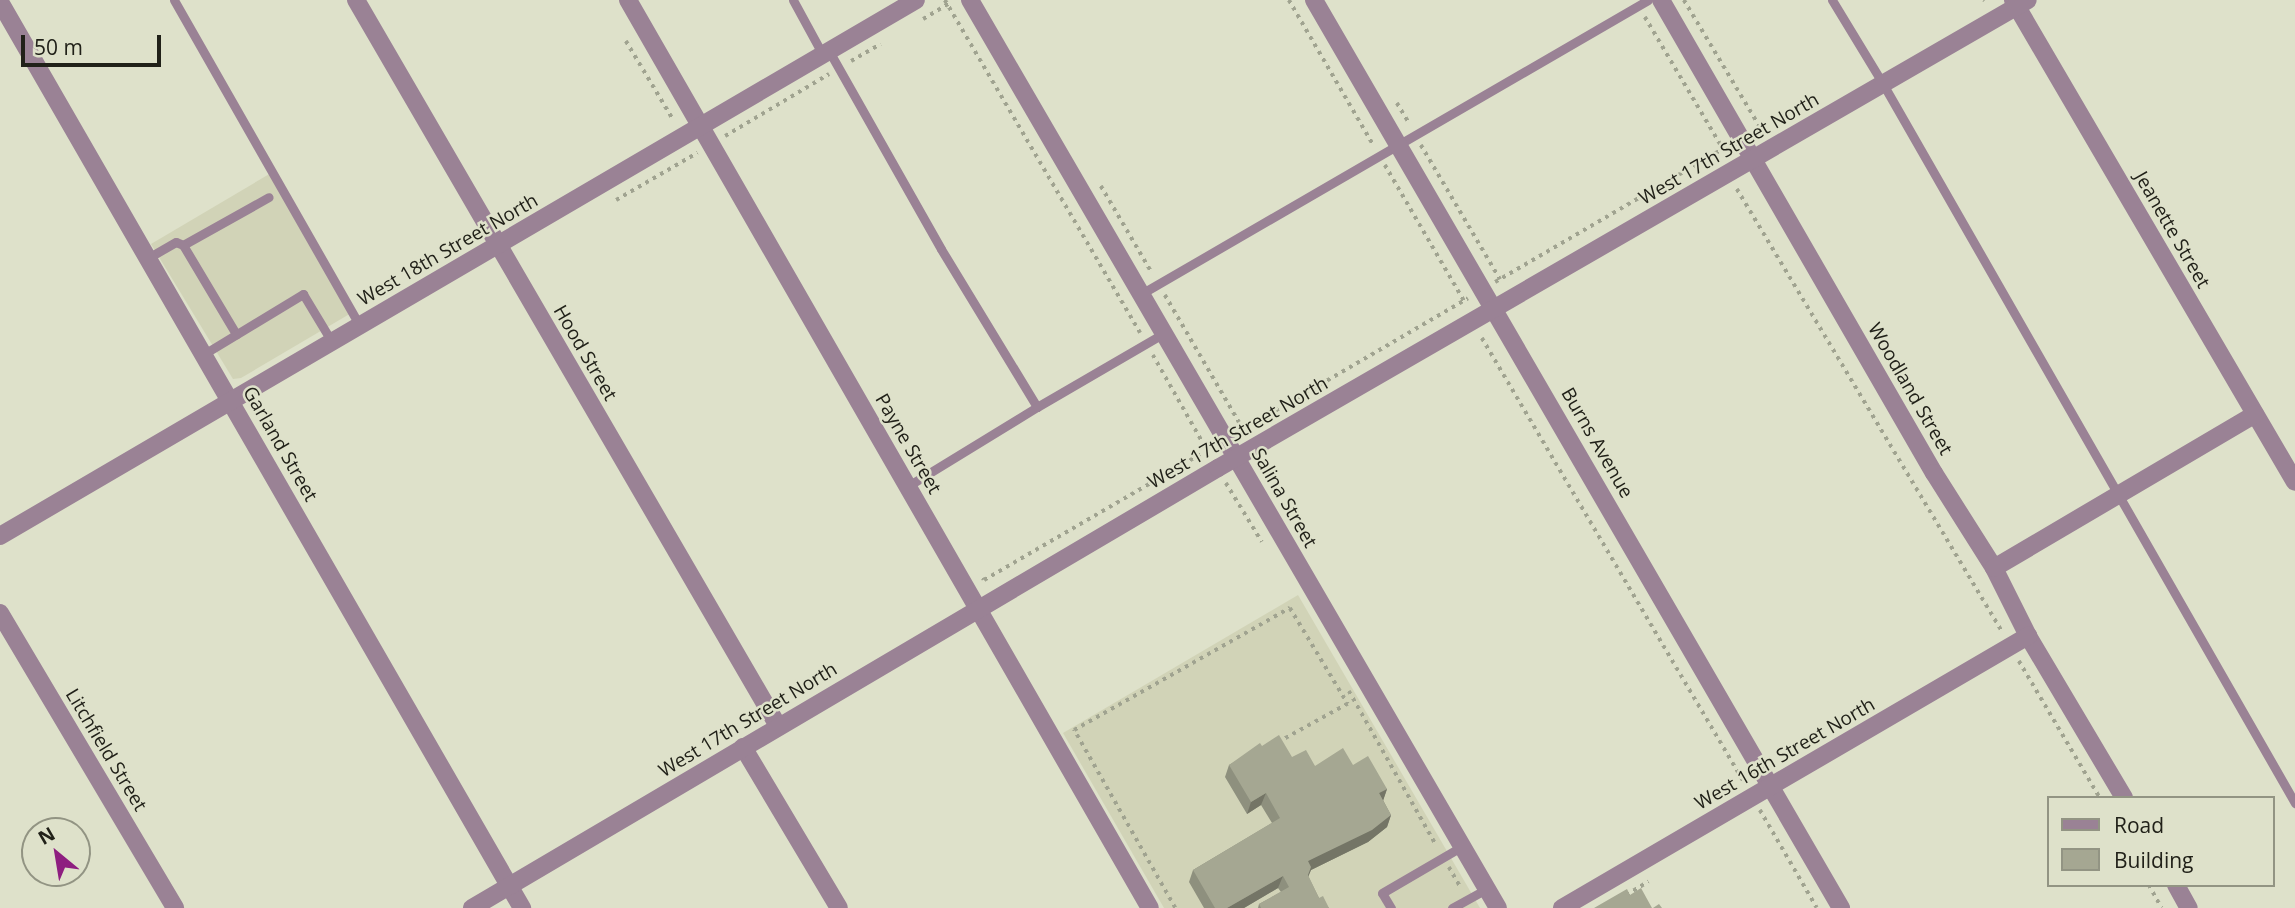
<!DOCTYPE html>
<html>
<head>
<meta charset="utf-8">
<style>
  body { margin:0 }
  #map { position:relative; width:2295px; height:908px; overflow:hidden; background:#dee1ca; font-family:"Open Sans",sans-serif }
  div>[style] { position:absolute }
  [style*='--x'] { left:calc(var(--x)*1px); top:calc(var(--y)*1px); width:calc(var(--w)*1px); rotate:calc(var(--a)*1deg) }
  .built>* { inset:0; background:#d1d3b7 }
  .path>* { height:3.5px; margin-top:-1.75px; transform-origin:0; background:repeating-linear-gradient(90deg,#a0a390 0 3.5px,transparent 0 8.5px) }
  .service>* { height:9px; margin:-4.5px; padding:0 4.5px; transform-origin:4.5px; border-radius:4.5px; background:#9a8295 }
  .minor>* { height:18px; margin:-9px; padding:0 9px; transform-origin:9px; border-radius:9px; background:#9a8295 }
  .wall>* { inset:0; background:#8e907e }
  .shaded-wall>* { inset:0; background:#747566 }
  .building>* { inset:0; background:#a5a792 }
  span { translate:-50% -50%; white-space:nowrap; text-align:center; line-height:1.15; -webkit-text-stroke:5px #dee1ca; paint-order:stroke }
  .street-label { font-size:19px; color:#212119 }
  .legend { position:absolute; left:2047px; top:796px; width:228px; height:91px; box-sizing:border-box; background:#dee1ca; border:2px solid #929483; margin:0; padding:9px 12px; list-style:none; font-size:21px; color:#212119 }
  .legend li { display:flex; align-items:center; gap:14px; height:35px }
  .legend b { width:35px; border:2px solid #929483 }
  .north { position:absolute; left:21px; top:817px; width:70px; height:70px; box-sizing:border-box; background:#dee1ca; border:2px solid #929483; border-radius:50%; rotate:330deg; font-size:19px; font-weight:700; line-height:28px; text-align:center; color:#212119 }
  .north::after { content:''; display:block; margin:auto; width:24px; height:32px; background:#8e1e80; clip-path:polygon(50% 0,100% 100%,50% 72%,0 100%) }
  .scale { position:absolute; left:21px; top:35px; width:140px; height:32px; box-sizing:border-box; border:4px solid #212119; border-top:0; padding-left:9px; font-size:21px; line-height:24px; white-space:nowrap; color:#212119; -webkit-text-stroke:5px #dee1ca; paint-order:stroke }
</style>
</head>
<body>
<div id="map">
  <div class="built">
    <div style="clip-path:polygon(271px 173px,353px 312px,241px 378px,233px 379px,151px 244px)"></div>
    <div style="clip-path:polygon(1298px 595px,1480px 908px,1164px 908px,1063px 733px)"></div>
  </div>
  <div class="path">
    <div style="--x:945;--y:0;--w:386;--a:59.6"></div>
    <div style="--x:1289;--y:0;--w:169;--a:59.8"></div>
    <div style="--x:1684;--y:0;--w:154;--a:59.1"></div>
    <div style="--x:1984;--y:0;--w:1;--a:45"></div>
    <div style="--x:1645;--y:17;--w:153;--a:59.4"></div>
    <div style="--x:923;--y:19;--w:31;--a:-31"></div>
    <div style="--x:626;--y:41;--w:93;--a:59"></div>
    <div style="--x:851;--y:61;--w:34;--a:-30"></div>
    <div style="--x:1397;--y:103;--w:23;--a:59"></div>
    <div style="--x:725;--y:136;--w:121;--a:-30.8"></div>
    <div style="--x:1421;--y:145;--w:156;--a:59.5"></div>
    <div style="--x:1385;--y:165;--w:157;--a:59.8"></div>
    <div style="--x:1101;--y:186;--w:101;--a:59.6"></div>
    <div style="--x:1737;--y:189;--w:518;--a:59.07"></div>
    <div style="--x:616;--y:200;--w:94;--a:-30.1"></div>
    <div style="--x:1495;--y:282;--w:264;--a:-30.3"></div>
    <div style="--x:1165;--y:295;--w:155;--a:59.8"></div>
    <div style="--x:1482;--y:338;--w:516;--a:59.46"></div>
    <div style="--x:1153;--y:355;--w:112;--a:60.4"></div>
    <div style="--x:1239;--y:432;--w:265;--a:-30.3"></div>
    <div style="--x:1226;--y:483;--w:69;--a:58.6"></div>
    <div style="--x:983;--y:578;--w:2;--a:63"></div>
    <div style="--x:984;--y:580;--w:263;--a:-30.2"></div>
    <div style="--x:2019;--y:661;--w:159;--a:59.4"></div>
    <div style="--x:1349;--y:691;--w:177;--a:60.5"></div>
    <div style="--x:1760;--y:810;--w:113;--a:59.8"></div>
    <div style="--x:1449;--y:867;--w:24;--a:60"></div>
    <div style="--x:2149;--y:885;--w:26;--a:61"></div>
    <div style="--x:1626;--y:895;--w:26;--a:-31"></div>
    <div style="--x:1175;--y:908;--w:205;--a:-119.6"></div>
    <div style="--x:1074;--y:730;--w:248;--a:-29.5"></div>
    <div style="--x:1290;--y:608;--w:112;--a:58.9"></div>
    <div style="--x:1348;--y:704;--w:77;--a:151.1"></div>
  </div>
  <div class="service">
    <div style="--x:174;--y:0;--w:375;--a:60.3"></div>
    <div style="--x:793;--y:0;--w:63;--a:61.4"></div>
    <div style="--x:1832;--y:0;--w:98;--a:58.7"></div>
    <div style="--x:1883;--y:84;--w:829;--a:60.19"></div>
    <div style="--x:829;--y:51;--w:227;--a:60.5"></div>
    <div style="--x:941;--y:249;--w:185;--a:58.7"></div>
    <div style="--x:1037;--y:407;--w:151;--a:148.5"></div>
    <div style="--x:183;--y:245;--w:98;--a:-29.2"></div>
    <div style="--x:148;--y:258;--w:32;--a:-30"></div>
    <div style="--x:176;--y:242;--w:8;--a:23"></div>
    <div style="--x:183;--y:245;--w:104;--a:59.2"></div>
    <div style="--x:1141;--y:294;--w:586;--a:-30.11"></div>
    <div style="--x:204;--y:354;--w:116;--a:-31.2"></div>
    <div style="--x:303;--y:294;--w:56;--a:58.9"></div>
    <div style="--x:1037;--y:407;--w:147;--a:-30.2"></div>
    <div style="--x:1391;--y:908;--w:17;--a:-121"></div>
    <div style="--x:1382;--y:893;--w:91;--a:-30.2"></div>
    <div style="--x:1452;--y:908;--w:39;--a:-29"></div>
  </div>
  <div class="minor">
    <div style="--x:356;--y:0;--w:840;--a:59.83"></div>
    <div style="--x:628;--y:0;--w:1047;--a:60.11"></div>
    <div style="--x:970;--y:0;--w:1050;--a:59.82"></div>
    <div style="--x:1314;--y:0;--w:1050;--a:59.87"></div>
    <div style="--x:1661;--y:0;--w:546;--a:60.01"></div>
    <div style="--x:1934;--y:473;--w:112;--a:57.7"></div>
    <div style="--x:1994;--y:568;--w:76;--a:63.4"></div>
    <div style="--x:2028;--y:636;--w:188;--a:59.3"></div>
    <div style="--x:2013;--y:0;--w:558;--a:59.67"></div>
    <div style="--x:0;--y:2;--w:1046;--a:60.05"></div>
    <div style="--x:0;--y:536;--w:1061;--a:-30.33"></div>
    <div style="--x:1994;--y:568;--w:303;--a:-30.5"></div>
    <div style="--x:0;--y:613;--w:343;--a:59.3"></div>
    <div style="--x:743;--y:747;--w:187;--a:59.2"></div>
    <div style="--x:2176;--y:885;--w:26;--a:61"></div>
    <div style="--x:472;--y:908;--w:866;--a:-30.53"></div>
    <div style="--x:1218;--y:468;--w:935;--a:-30.02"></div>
    <div style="--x:1562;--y:908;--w:540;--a:-30.27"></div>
  </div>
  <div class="wall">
    <div style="clip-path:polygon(1262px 746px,1315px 766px,1353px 765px,1387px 789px,1383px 800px,1391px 815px,1387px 827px,1368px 842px,1311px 870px,1308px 876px,1319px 898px,1329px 908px,1258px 908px,1259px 904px,1281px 892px,1278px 888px,1244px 908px,1204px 908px,1189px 882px,1193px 870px,1272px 823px,1261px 805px,1247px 814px,1225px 777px,1229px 765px)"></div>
  </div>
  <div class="shaded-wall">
    <div style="clip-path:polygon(1387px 789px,1383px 801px,1379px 793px)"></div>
    <div style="clip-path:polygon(1266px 793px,1261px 805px,1247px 814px,1251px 802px)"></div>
    <div style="clip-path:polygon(1391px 815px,1387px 827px,1368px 842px,1311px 870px,1307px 880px,1308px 861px)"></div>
    <div style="clip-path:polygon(1283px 876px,1278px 888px,1244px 908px,1227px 908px)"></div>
  </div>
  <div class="building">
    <div style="clip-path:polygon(1279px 735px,1292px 757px,1306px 750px,1315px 766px,1343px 748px,1353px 765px,1368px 756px,1387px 789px,1379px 793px,1391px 815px,1372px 830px,1308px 861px,1311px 867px,1308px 875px,1319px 898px,1323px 896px,1329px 908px,1261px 908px,1259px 904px,1289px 887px,1283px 876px,1227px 908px,1215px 908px,1193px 870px,1280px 818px,1266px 793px,1251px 802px,1229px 765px,1260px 743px,1262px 746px)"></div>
    <div style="clip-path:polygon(1641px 888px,1652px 908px,1594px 908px,1627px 889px,1630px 895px)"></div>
    <div style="clip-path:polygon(1659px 904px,1662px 908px,1653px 908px)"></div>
  </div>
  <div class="street-label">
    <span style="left:1729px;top:149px;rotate:-30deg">West 17th Street North</span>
    <span style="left:2172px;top:230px;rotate:60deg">Jeanette Street</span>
    <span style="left:448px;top:250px;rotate:-30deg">West 18th Street North</span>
    <span style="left:585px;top:353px;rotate:60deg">Hood Street</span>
    <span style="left:1910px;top:389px;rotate:60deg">Woodland Street</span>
    <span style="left:1238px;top:433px;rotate:-30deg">West 17th Street North</span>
    <span style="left:1597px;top:443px;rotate:60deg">Burns Avenue</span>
    <span style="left:280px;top:444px;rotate:60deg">Garland Street</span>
    <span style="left:908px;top:444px;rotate:60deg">Payne Street</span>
    <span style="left:1284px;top:498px;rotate:60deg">Salina Street</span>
    <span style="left:748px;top:720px;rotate:-31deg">West 17th Street North</span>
    <span style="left:106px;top:750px;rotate:59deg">Litchfield Street</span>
    <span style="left:1785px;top:754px;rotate:-30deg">West 16th Street North</span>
  </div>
  <ul class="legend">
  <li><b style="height:9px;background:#9a8295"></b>Road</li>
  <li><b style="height:19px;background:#a5a792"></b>Building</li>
  </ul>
  <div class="north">N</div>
  <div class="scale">50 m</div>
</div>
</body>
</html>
